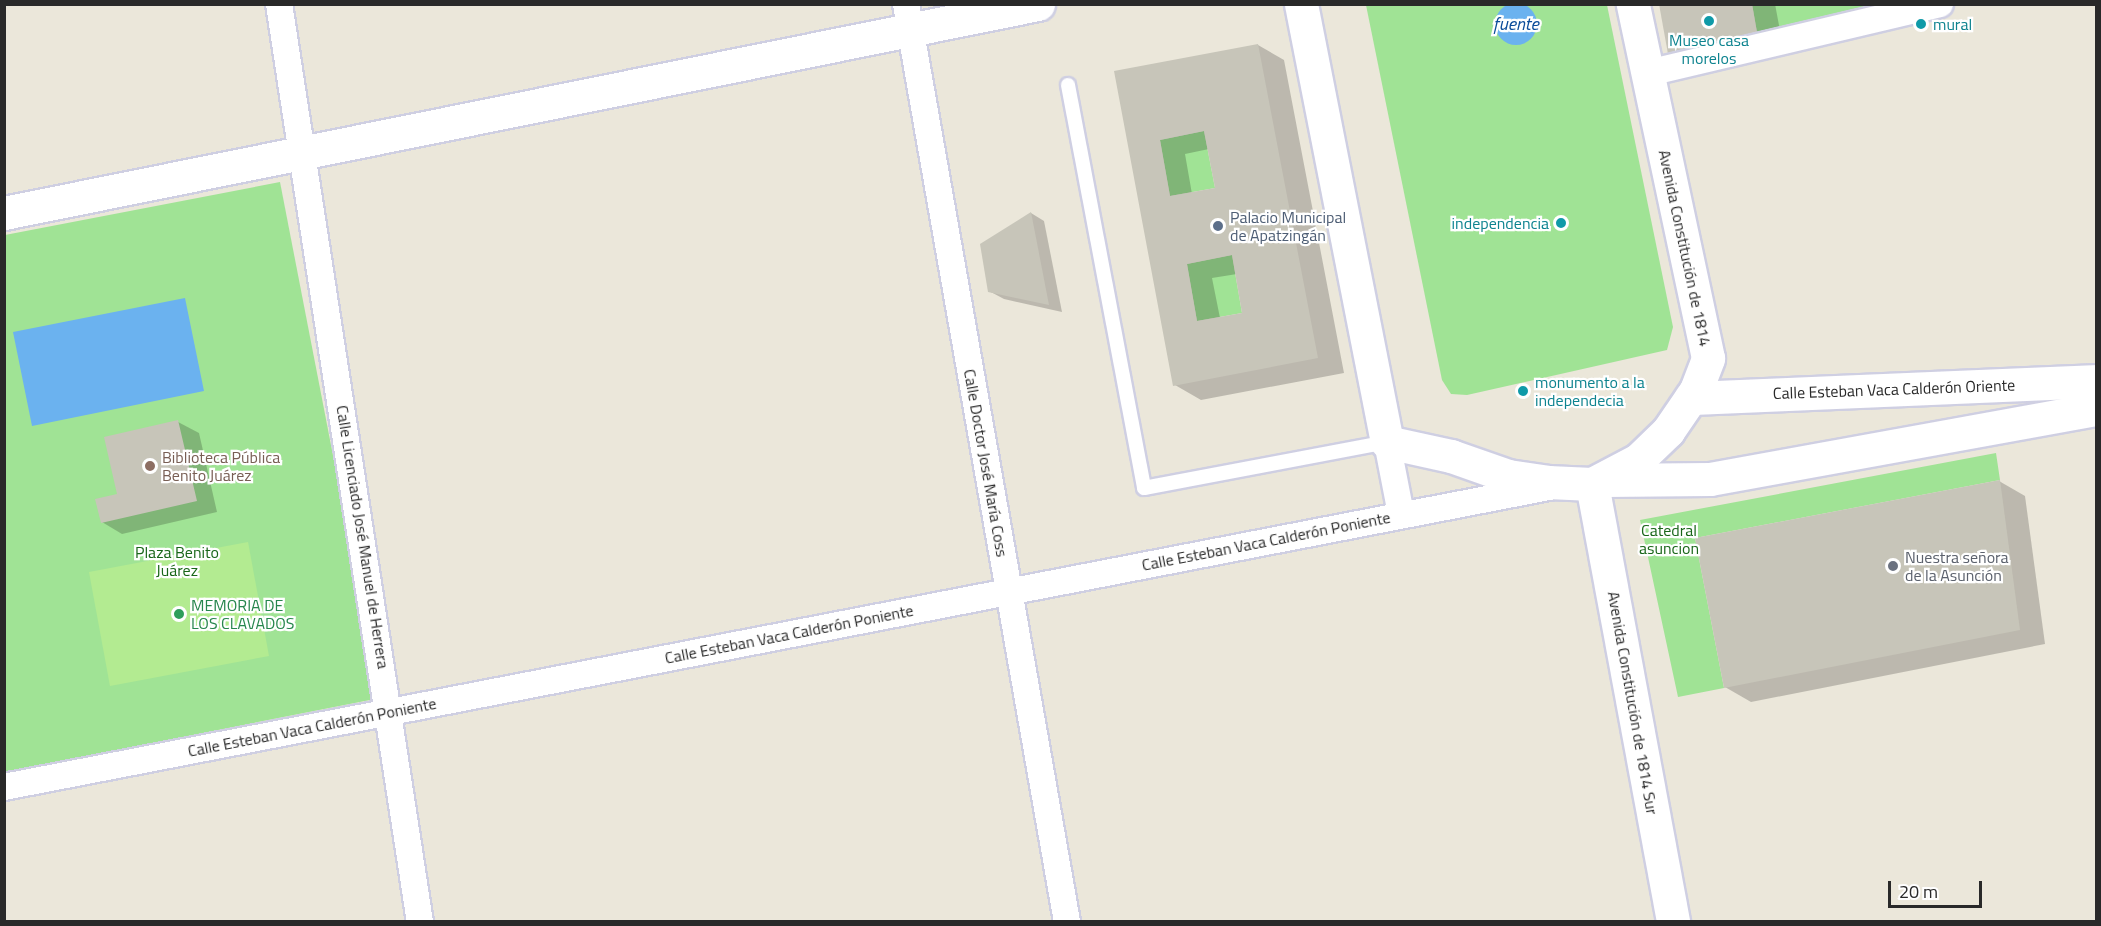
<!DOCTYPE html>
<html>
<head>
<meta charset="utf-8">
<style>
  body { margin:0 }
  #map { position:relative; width:2101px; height:926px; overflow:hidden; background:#ebe7da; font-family:"Titillium Web",sans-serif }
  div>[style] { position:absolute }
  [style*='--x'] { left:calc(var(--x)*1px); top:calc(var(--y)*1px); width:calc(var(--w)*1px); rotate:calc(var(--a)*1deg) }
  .green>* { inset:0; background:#a0e395 }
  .pitch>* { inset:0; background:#b3eb91 }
  .water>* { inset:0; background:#6bb2ef }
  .round { border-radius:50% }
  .shadow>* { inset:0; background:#0003 }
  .building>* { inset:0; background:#c7c5b9 }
  .roads { filter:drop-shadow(2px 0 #cfcfe2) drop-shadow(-2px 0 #cfcfe2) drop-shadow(0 2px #cfcfe2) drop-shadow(0 -2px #cfcfe2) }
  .service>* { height:14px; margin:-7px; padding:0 7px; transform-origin:7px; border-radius:7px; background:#fff }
  .minor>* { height:26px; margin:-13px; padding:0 13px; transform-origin:13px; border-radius:13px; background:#fff }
  .tertiary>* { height:33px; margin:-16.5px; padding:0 16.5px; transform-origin:16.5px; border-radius:16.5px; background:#fff }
  .secondary>* { height:33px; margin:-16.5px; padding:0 16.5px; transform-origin:16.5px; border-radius:16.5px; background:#fff }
  .dots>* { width:16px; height:16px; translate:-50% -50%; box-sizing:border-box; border:3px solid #fff; border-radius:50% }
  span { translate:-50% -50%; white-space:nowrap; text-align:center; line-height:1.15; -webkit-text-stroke:4.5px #fff; paint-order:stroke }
  .culture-label { font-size:16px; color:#0d838f }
  .left { translate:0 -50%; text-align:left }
  .right { translate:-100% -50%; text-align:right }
  .service-label { font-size:16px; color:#4e5e75 }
  .street-label { font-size:16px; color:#292929 }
  .education-label { font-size:16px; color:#785e54 }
  .park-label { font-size:16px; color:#196619 }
  .worship-label { font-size:16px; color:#5b616d }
  .leisure-label { font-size:16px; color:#27864d }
  .water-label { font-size:18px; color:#0c4d9a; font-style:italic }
  .frame { position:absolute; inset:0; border:6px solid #292929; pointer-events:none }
  .scale { position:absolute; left:1888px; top:881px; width:94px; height:27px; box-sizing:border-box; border:3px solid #292929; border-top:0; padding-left:8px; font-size:18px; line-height:21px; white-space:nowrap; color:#292929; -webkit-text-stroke:4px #fff; paint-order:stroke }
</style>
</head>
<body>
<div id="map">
  <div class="green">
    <div style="clip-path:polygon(1752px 4px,1929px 5px,1758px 38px)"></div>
    <div style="clip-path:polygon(1366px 5px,1607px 5px,1673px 327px,1667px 350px,1467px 395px,1451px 394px,1442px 380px)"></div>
    <div style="clip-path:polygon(1204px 131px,1215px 188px,1170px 196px,1160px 140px)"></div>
    <div style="clip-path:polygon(280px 182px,380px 698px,5px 772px,5px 235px)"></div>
    <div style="clip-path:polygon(1232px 255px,1242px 313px,1197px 321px,1187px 264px)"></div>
    <div style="clip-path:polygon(1996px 453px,2000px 480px,1695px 538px,1724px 688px,1678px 697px,1640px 520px)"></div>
  </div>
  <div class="pitch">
    <div style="clip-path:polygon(248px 542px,269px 656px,110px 686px,89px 572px)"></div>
  </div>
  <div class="water">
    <div class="round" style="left:1495px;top:3px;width:42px;height:42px"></div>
    <div style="clip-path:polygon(185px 298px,204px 391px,32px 426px,13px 332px)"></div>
  </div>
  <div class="shadow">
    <div style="clip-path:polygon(1660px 4px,1775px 4px,1784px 52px,1695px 68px,1669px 53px)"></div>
    <div style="clip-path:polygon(evenodd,1258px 45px,1284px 60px,1344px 373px,1201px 400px,1175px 385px,1116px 73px,1258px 45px,1209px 149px,1217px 190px,1192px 194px,1185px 154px,1209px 149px,1258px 45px,1237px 274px,1244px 314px,1220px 318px,1212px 278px,1237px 274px)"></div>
    <div style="clip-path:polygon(1031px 213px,1044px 221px,1062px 312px,1004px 299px,989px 291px)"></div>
    <div style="clip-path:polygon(178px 422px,199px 433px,217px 512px,122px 534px,102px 522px,118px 495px)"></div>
    <div style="clip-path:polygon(1999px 481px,2025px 496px,2045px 644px,1751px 702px,1725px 687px)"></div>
  </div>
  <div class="building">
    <div style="clip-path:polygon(1659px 4px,1752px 4px,1758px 38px,1668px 54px)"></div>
    <div style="clip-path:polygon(evenodd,1258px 44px,1318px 358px,1173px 386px,1114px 71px,1258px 44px,1204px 131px,1215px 188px,1170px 196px,1160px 140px,1204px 131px,1258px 44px,1232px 255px,1242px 313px,1197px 321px,1187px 264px,1232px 255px)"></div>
    <div style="clip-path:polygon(1031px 212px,1049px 305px,988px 292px,980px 244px)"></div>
    <div style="clip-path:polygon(178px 420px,197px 501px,101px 523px,95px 499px,117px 494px,104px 437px)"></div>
    <div style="clip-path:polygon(2000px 480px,2020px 630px,1724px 688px,1695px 538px)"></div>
  </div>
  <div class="roads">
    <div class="service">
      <div style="--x:1068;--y:85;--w:410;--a:79.3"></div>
      <div style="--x:1144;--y:488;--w:247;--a:-10.7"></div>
    </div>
    <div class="minor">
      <div style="--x:279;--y:4;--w:929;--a:81.27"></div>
      <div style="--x:906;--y:4;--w:932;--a:80.05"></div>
      <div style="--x:1648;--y:73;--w:300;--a:-13.3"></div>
      <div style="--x:1387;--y:442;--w:73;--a:79"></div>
      <div style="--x:4;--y:787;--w:1574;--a:-10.99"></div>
    </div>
    <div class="tertiary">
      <div style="--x:4;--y:213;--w:1055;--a:-11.43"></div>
      <div style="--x:1691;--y:398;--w:405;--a:-2.4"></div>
      <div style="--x:1604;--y:480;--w:106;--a:-0.5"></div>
      <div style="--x:1710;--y:479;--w:392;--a:-10.3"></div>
    </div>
    <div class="secondary">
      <div style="--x:1301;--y:4;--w:446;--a:78.9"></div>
      <div style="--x:1387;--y:442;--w:66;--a:12.3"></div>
      <div style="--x:1451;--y:456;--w:60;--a:19.3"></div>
      <div style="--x:1508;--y:476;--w:40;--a:8.5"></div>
      <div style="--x:1548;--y:482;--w:44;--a:2.6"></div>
      <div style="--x:1592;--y:484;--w:52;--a:-27.6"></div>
      <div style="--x:1638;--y:460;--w:42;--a:-44"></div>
      <div style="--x:1668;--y:431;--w:50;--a:-55.7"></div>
      <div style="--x:1696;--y:390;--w:34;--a:-69"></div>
      <div style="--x:1708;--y:358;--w:362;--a:-102"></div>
      <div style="--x:1592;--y:484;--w:445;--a:79.5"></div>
    </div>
  </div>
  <div class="dots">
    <div style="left:1709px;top:21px;background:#0f9aa8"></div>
    <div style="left:1921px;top:24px;background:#0f9aa8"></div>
    <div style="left:1561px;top:223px;background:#0f9aa8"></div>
    <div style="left:1218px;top:226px;background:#5c6f8a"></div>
    <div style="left:1523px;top:391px;background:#0f9aa8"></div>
    <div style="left:150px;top:466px;background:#8d6e63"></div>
    <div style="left:1893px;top:566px;background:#6b7280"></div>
    <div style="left:179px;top:614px;background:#2e9e5b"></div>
  </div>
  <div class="culture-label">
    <span class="left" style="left:1933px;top:24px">mural</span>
    <span style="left:1709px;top:49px">Museo casa<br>morelos</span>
    <span class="right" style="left:1549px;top:223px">independencia</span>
    <span class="left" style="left:1535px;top:391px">monumento a la<br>independecia</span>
  </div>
  <div class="service-label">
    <span class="left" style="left:1230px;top:226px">Palacio Municipal<br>de Apatzingán</span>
  </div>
  <div class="street-label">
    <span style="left:1685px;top:248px;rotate:78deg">Avenida Constitución de 1814</span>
    <span style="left:1894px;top:389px;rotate:-2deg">Calle Esteban Vaca Calderón Oriente</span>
    <span style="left:986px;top:463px;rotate:80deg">Calle Doctor José María Coss</span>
    <span style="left:363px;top:537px;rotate:81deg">Calle Licenciado José Manuel de Herrera</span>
    <span style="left:1266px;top:541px;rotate:-11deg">Calle Esteban Vaca Calderón Poniente</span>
    <span style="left:789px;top:634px;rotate:-11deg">Calle Esteban Vaca Calderón Poniente</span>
    <span style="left:1633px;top:703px;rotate:80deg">Avenida Constitución de 1814 Sur</span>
    <span style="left:312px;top:727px;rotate:-11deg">Calle Esteban Vaca Calderón Poniente</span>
  </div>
  <div class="education-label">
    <span class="left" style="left:162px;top:466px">Biblioteca Pública<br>Benito Juárez</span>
  </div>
  <div class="park-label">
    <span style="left:1669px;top:539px">Catedral<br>asuncion</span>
    <span style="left:177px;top:561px">Plaza Benito<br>Juárez</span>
  </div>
  <div class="worship-label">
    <span class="left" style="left:1905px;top:566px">Nuestra señora<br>de la Asunción</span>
  </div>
  <div class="leisure-label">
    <span class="left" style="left:191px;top:614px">MEMORIA DE<br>LOS CLAVADOS</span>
  </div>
  <div class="water-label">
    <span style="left:1516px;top:24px">fuente</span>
  </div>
  <div class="frame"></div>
  <div class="scale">20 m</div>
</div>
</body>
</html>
